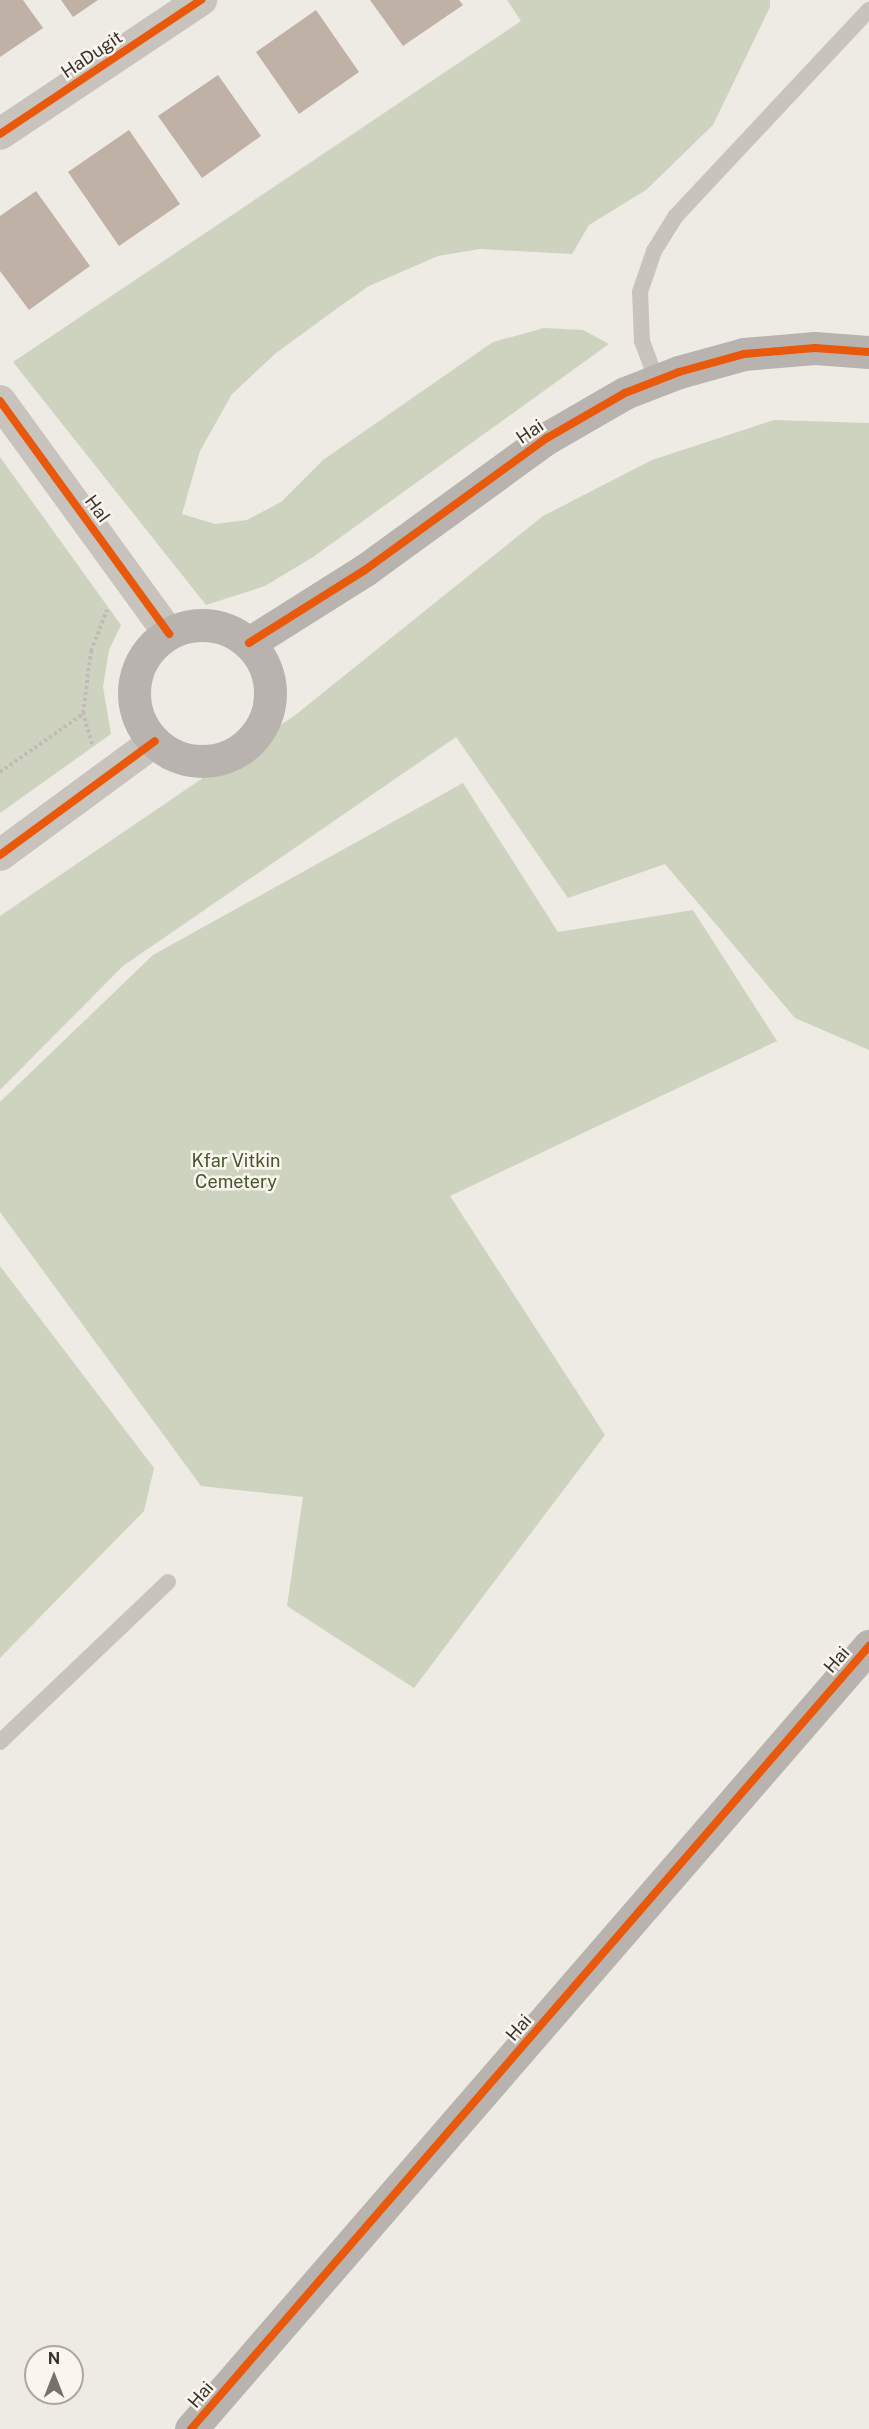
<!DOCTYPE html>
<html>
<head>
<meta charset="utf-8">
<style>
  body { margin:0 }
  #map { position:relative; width:869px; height:2429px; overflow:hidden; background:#eeeae4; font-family:"Public Sans",sans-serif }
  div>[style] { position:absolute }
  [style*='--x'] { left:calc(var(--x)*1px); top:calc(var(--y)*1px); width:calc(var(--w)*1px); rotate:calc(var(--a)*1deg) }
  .green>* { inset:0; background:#ced3bf }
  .building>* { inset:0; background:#c0b1a7 }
  .path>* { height:4px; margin-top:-2px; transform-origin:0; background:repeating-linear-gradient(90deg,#c0bbb6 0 3px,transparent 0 6px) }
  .lane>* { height:16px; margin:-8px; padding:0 8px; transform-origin:8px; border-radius:8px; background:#c8c3bd }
  .street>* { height:32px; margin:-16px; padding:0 16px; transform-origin:16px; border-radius:16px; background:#c8c3bd }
  .secondary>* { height:33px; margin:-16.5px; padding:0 16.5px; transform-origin:16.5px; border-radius:16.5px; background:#b8b3ae }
  .secondary>.ring { margin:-16.5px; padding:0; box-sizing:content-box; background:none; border:33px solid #b8b3ae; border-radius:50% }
  .cycleway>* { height:8px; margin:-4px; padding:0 4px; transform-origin:4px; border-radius:4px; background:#e8590c }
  span { translate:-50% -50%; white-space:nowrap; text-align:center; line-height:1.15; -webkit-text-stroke:5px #faf5ed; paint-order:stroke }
  .street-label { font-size:18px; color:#39312b }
  .park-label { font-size:18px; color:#445630 }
  .north { position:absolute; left:24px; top:2345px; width:60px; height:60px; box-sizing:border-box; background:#faf5ed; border:2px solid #ada79f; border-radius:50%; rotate:0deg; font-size:16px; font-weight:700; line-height:24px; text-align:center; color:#39312b }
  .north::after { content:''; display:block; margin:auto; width:21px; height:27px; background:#78726c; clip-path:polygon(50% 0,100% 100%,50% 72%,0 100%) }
</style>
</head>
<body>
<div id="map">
  <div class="green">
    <div style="clip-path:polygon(507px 0,770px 0,770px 7px,713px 125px,646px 190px,589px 225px,572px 254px,480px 249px,438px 256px,369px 286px,339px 307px,276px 353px,232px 394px,200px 451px,182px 514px,215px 524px,247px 520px,281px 502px,323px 460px,493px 342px,544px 328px,583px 330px,609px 344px,313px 557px,265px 586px,206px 605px,13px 362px,521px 21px)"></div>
    <div style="clip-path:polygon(774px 420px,869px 423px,869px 1050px,795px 1018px,665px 864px,568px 898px,456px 737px,123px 966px,0 1090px,0 916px,294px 716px,543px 516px,652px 460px)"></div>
    <div style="clip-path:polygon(0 457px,121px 625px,109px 650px,103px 687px,111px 734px,0 813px)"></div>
    <div style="clip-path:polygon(463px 783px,558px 932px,693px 910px,777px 1041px,450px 1196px,605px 1435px,414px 1688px,287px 1606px,303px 1497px,201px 1486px,0 1212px,0 1102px,153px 955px)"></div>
    <div style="clip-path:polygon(0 1266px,154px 1468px,144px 1511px,0 1658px)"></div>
  </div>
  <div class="building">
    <div style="clip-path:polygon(0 0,23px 0,43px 28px,0 57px)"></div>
    <div style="clip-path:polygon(61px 0,98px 0,73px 17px)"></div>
    <div style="clip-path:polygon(370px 0,459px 0,463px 5px,403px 46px)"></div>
    <div style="clip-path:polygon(316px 10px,359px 72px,299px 114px,256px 52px)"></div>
    <div style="clip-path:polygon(218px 75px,261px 136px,202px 178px,158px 116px)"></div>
    <div style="clip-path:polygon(129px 130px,180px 204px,119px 246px,68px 172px)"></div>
    <div style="clip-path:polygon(36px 191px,90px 266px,29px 310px,0 271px,0 216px)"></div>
  </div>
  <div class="path">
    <div style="--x:92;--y:744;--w:32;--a:-106"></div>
    <div style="--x:83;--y:713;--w:63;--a:-82.6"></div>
    <div style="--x:91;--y:651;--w:44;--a:-68.7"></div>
    <div style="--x:0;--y:772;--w:101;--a:-34.9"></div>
  </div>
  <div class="lane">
    <div style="--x:657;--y:381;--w:43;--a:-110.6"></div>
    <div style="--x:642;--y:341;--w:49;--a:-92.3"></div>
    <div style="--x:640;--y:292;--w:43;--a:-71.1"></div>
    <div style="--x:654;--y:251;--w:40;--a:-58"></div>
    <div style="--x:675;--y:217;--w:284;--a:-46.9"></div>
    <div style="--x:0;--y:1742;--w:232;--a:-43.6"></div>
  </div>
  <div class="street">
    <div style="--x:0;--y:134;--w:242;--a:-33.7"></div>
    <div style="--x:0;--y:401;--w:288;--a:54"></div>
    <div style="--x:0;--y:855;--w:192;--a:-36.3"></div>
  </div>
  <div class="secondary">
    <div class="ring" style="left:134px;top:625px;width:103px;height:103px"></div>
    <div style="--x:249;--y:643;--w:137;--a:-32.2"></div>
    <div style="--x:365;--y:570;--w:225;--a:-36"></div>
    <div style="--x:547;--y:438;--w:90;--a:-30"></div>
    <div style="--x:625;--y:393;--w:58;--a:-21.3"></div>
    <div style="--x:679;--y:372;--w:67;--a:-15.5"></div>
    <div style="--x:744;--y:354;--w:71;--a:-4.8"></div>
    <div style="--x:815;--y:348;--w:54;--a:4.2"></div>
    <div style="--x:191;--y:2429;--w:1036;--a:-49.11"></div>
  </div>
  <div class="cycleway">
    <div style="--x:0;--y:134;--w:242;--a:-33.7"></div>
    <div style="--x:0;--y:401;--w:288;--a:54"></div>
    <div style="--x:249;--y:643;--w:137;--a:-32.2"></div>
    <div style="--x:365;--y:570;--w:225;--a:-36"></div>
    <div style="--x:547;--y:438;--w:90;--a:-30"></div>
    <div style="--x:625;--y:393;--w:58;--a:-21.3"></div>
    <div style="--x:679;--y:372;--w:67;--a:-15.5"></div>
    <div style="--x:744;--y:354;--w:71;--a:-4.8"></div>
    <div style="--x:815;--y:348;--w:54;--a:4.2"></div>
    <div style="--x:0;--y:855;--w:192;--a:-36.3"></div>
    <div style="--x:191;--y:2429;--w:1036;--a:-49.11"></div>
  </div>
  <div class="street-label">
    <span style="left:92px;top:55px;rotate:-34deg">HaDugit</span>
    <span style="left:530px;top:432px;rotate:-34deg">Hai</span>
    <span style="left:97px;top:509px;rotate:54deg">HaI</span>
    <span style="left:837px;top:1660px;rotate:-49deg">Hai</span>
    <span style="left:519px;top:2028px;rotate:-49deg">Hai</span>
    <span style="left:201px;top:2395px;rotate:-49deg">Hai</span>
  </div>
  <div class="park-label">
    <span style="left:236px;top:1172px">Kfar Vitkin<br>Cemetery</span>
  </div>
  <div class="north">N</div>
</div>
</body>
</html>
